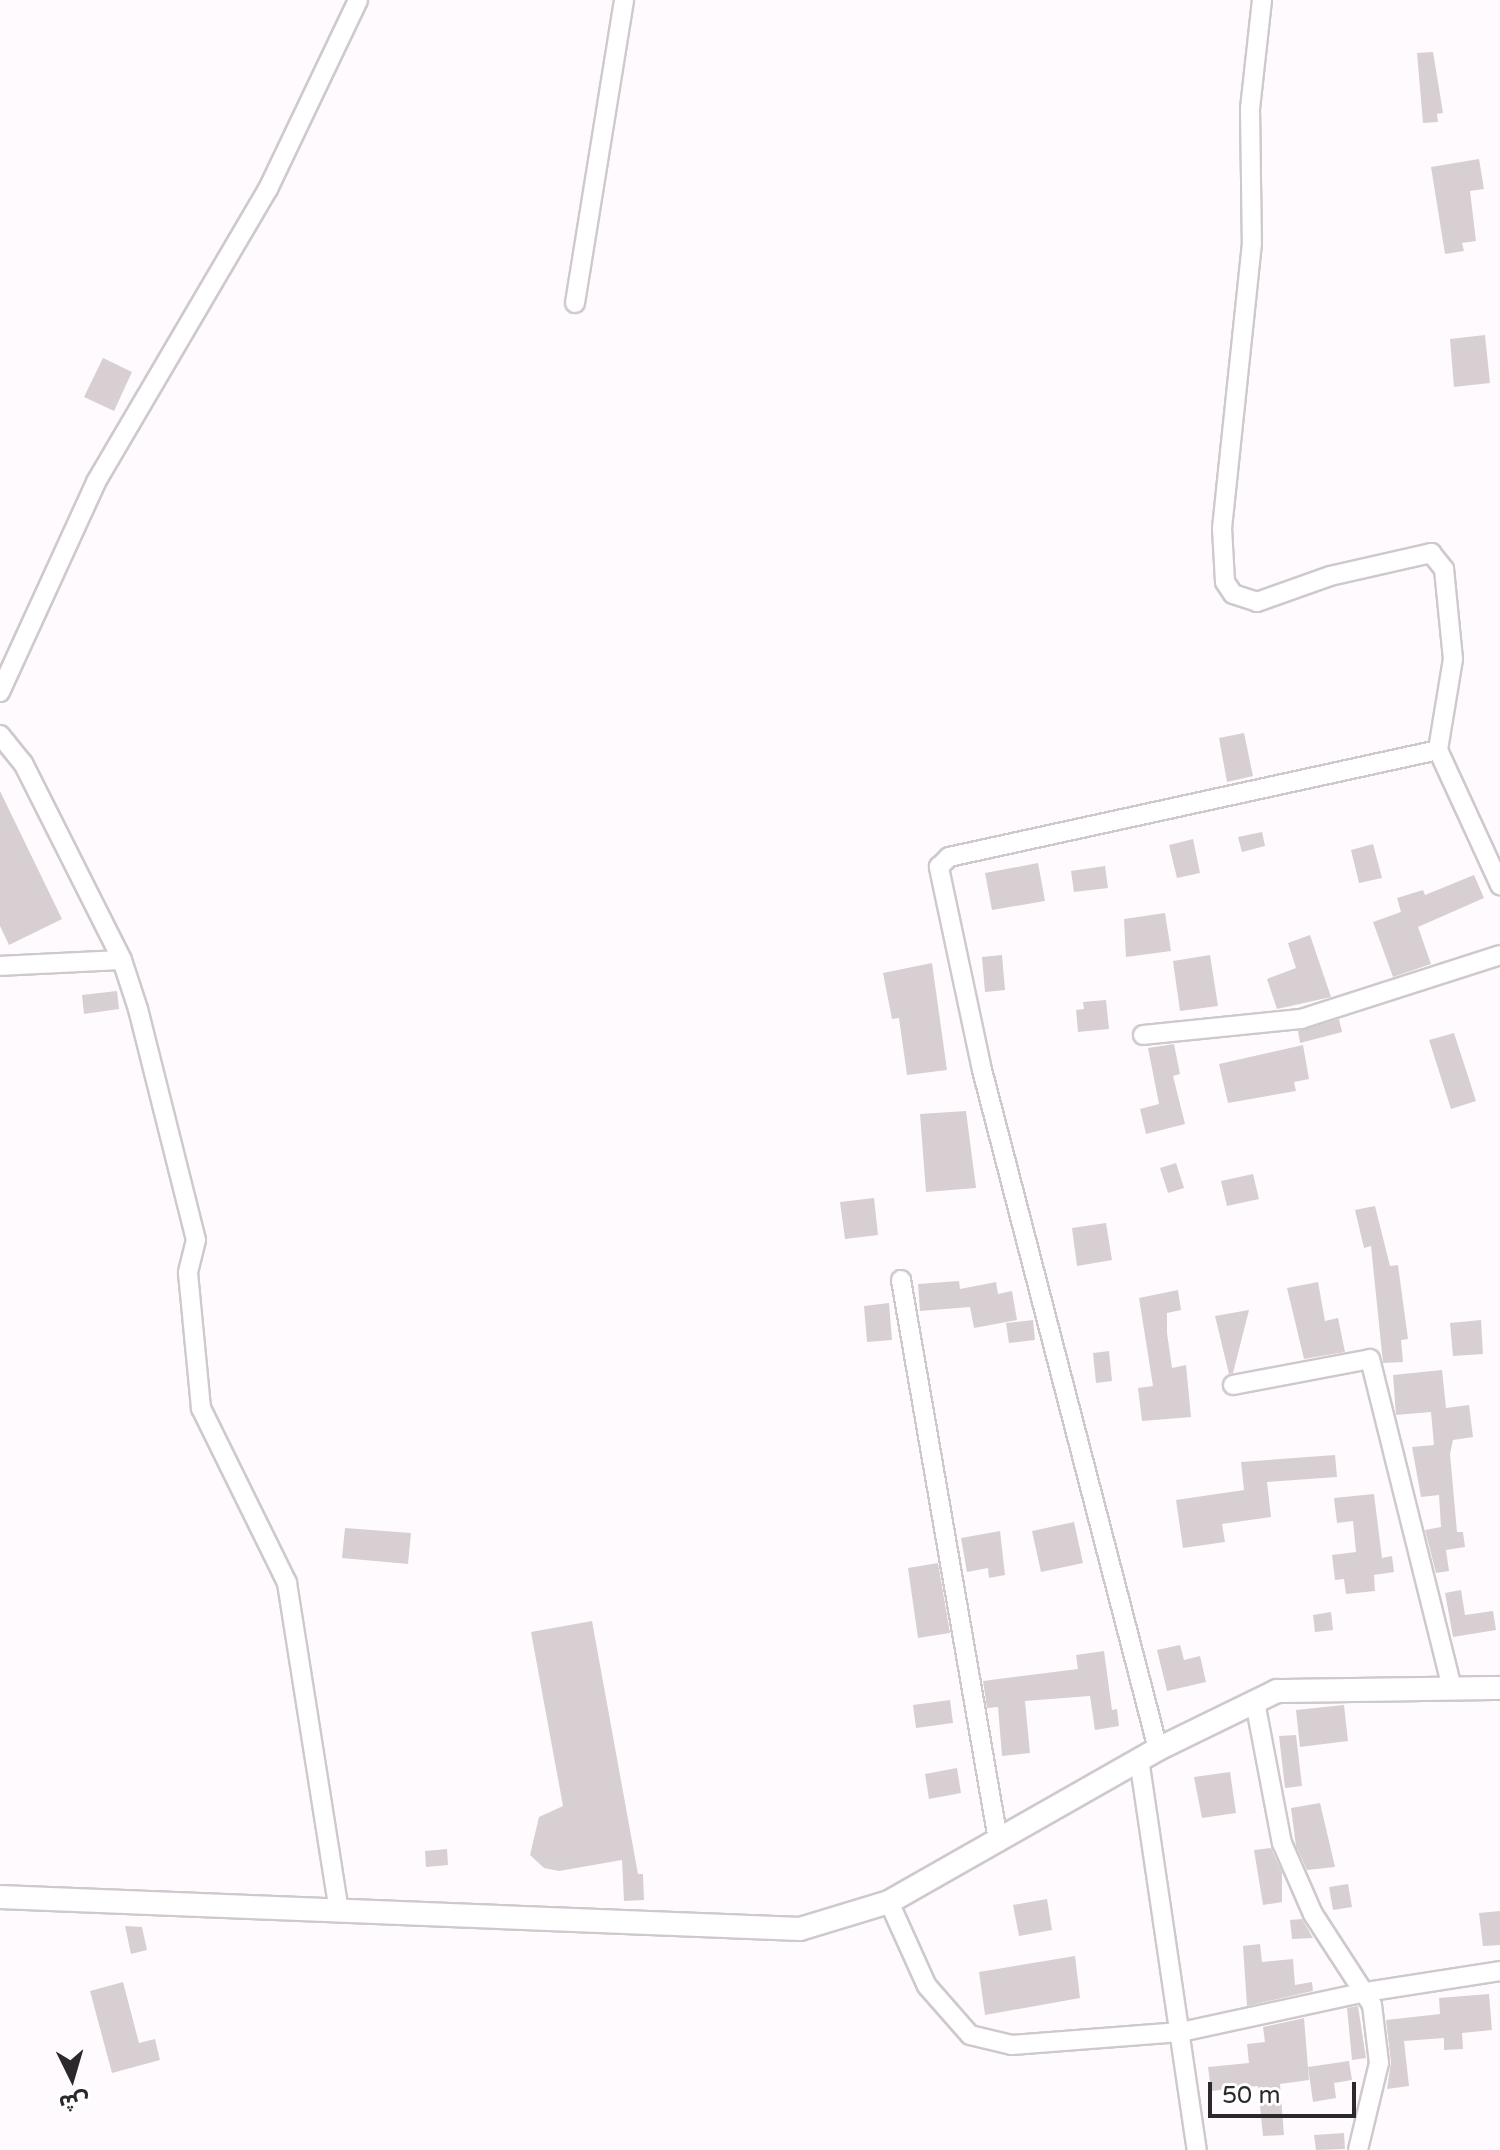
<!DOCTYPE html>
<html>
<head>
<meta charset="utf-8">
<style>
  body { margin:0 }
  #map { position:relative; width:1500px; height:2150px; overflow:hidden; background:#fffafe; font-family:"Varela Round","Noto Sans Arabic",sans-serif }
  div>[style] { position:absolute }
  [style*='--x'] { left:calc(var(--x)*1px); top:calc(var(--y)*1px); width:calc(var(--w)*1px); rotate:calc(var(--a)*1deg) }
  .building>* { inset:0; background:#d8cfd2 }
  .roads { filter:drop-shadow(2px 0 #cfc9cf) drop-shadow(-2px 0 #cfc9cf) drop-shadow(0 2px #cfc9cf) drop-shadow(0 -2px #cfc9cf) }
  .minor>* { height:18px; margin:-9px; padding:0 9px; transform-origin:9px; border-radius:9px; background:#fff }
  .tertiary>* { height:22px; margin:-11px; padding:0 11px; transform-origin:11px; border-radius:11px; background:#fff }
  span { translate:-50% -50%; white-space:nowrap; text-align:center; line-height:1.15; -webkit-text-stroke:8px #fff; paint-order:stroke }
  .north { position:absolute; left:32px; top:2038px; width:80px; height:80px; -webkit-text-stroke:6px #fff; paint-order:stroke; rotate:175deg; font-size:22px; font-weight:700; line-height:32px; text-align:center; color:#2c292c }
  .north::after { content:''; display:block; margin:auto; width:28px; height:36px; background:#2c292c; clip-path:polygon(50% 0,100% 100%,50% 72%,0 100%) }
  .scale { position:absolute; left:1208px; top:2082px; width:148px; height:36px; box-sizing:border-box; border:4px solid #2c292c; border-top:0; padding-left:10px; font-size:24px; line-height:28px; white-space:nowrap; color:#2c292c; -webkit-text-stroke:6px #fff; paint-order:stroke }
</style>
</head>
<body>
<div id="map">
  <div class="building">
    <div style="clip-path:polygon(1433px 52px,1443px 113px,1437px 114px,1438px 122px,1423px 123px,1417px 53px)"></div>
    <div style="clip-path:polygon(1479px 159px,1484px 189px,1470px 191px,1476px 241px,1462px 243px,1464px 251px,1445px 254px,1431px 167px)"></div>
    <div style="clip-path:polygon(1485px 335px,1490px 383px,1454px 387px,1450px 339px)"></div>
    <div style="clip-path:polygon(103px 358px,132px 372px,114px 411px,84px 397px)"></div>
    <div style="clip-path:polygon(1244px 733px,1253px 776px,1227px 782px,1219px 738px)"></div>
    <div style="clip-path:polygon(0 791px,62px 919px,9px 945px,0 926px)"></div>
    <div style="clip-path:polygon(1262px 832px,1265px 846px,1242px 852px,1238px 837px)"></div>
    <div style="clip-path:polygon(1193px 839px,1200px 873px,1177px 878px,1169px 845px)"></div>
    <div style="clip-path:polygon(1373px 844px,1382px 878px,1359px 883px,1351px 850px)"></div>
    <div style="clip-path:polygon(1038px 863px,1045px 901px,992px 910px,985px 873px)"></div>
    <div style="clip-path:polygon(1105px 866px,1108px 888px,1074px 892px,1071px 871px)"></div>
    <div style="clip-path:polygon(1474px 875px,1484px 898px,1418px 927px,1431px 964px,1393px 977px,1373px 922px,1401px 912px,1397px 898px,1423px 890px,1425px 895px)"></div>
    <div style="clip-path:polygon(1165px 913px,1171px 951px,1126px 957px,1124px 919px)"></div>
    <div style="clip-path:polygon(1310px 935px,1331px 997px,1277px 1009px,1267px 979px,1296px 968px,1288px 943px)"></div>
    <div style="clip-path:polygon(1002px 955px,1005px 990px,985px 992px,982px 957px)"></div>
    <div style="clip-path:polygon(1210px 955px,1218px 1006px,1180px 1011px,1173px 961px)"></div>
    <div style="clip-path:polygon(932px 963px,947px 1070px,907px 1075px,899px 1018px,892px 1019px,883px 973px)"></div>
    <div style="clip-path:polygon(117px 991px,119px 1009px,84px 1014px,82px 995px)"></div>
    <div style="clip-path:polygon(1106px 1000px,1109px 1029px,1078px 1032px,1076px 1010px,1084px 1009px,1083px 1002px)"></div>
    <div style="clip-path:polygon(1339px 1019px,1342px 1032px,1300px 1043px,1298px 1031px)"></div>
    <div style="clip-path:polygon(1454px 1033px,1476px 1101px,1451px 1109px,1429px 1040px)"></div>
    <div style="clip-path:polygon(1174px 1044px,1180px 1074px,1173px 1076px,1185px 1124px,1146px 1134px,1140px 1109px,1159px 1104px,1148px 1048px)"></div>
    <div style="clip-path:polygon(1303px 1045px,1309px 1079px,1294px 1082px,1296px 1091px,1228px 1103px,1219px 1064px)"></div>
    <div style="clip-path:polygon(966px 1111px,976px 1188px,926px 1192px,920px 1114px)"></div>
    <div style="clip-path:polygon(1176px 1163px,1184px 1188px,1168px 1193px,1160px 1168px)"></div>
    <div style="clip-path:polygon(1253px 1174px,1259px 1199px,1227px 1206px,1221px 1181px)"></div>
    <div style="clip-path:polygon(874px 1198px,878px 1235px,845px 1239px,840px 1202px)"></div>
    <div style="clip-path:polygon(1375px 1206px,1390px 1266px,1398px 1265px,1408px 1339px,1401px 1340px,1403px 1362px,1383px 1363px,1371px 1246px,1364px 1248px,1355px 1210px)"></div>
    <div style="clip-path:polygon(1106px 1223px,1112px 1260px,1077px 1266px,1072px 1228px)"></div>
    <div style="clip-path:polygon(959px 1281px,960px 1289px,996px 1282px,998px 1294px,1012px 1291px,1017px 1320px,974px 1328px,970px 1307px,920px 1311px,918px 1284px)"></div>
    <div style="clip-path:polygon(1318px 1282px,1325px 1321px,1338px 1318px,1345px 1352px,1304px 1359px,1287px 1288px)"></div>
    <div style="clip-path:polygon(1178px 1290px,1181px 1310px,1167px 1313px,1167px 1333px,1172px 1368px,1186px 1365px,1191px 1417px,1142px 1421px,1138px 1388px,1153px 1386px,1139px 1298px)"></div>
    <div style="clip-path:polygon(889px 1303px,892px 1340px,867px 1342px,864px 1306px)"></div>
    <div style="clip-path:polygon(1249px 1310px,1233px 1373px,1229px 1374px,1215px 1316px)"></div>
    <div style="clip-path:polygon(1033px 1320px,1035px 1340px,1009px 1343px,1006px 1323px)"></div>
    <div style="clip-path:polygon(1481px 1320px,1483px 1354px,1453px 1356px,1450px 1323px)"></div>
    <div style="clip-path:polygon(1109px 1351px,1112px 1381px,1096px 1383px,1093px 1353px)"></div>
    <div style="clip-path:polygon(1442px 1370px,1446px 1408px,1469px 1405px,1473px 1437px,1453px 1440px,1450px 1454px,1457px 1532px,1463px 1532px,1465px 1547px,1446px 1550px,1449px 1571px,1436px 1573px,1425px 1530px,1441px 1527px,1439px 1495px,1421px 1497px,1412px 1447px,1434px 1445px,1431px 1412px,1396px 1415px,1393px 1375px)"></div>
    <div style="clip-path:polygon(1335px 1455px,1337px 1477px,1267px 1482px,1271px 1517px,1222px 1524px,1225px 1542px,1183px 1548px,1176px 1500px,1244px 1490px,1241px 1462px)"></div>
    <div style="clip-path:polygon(1374px 1494px,1382px 1558px,1392px 1556px,1394px 1572px,1374px 1575px,1375px 1591px,1346px 1594px,1344px 1579px,1335px 1580px,1332px 1555px,1356px 1552px,1353px 1521px,1337px 1523px,1334px 1498px)"></div>
    <div style="clip-path:polygon(1074px 1522px,1083px 1563px,1041px 1572px,1032px 1531px)"></div>
    <div style="clip-path:polygon(345px 1528px,411px 1533px,408px 1564px,342px 1558px)"></div>
    <div style="clip-path:polygon(1000px 1531px,1005px 1575px,989px 1578px,988px 1568px,967px 1572px,961px 1538px)"></div>
    <div style="clip-path:polygon(938px 1563px,950px 1633px,918px 1638px,908px 1568px)"></div>
    <div style="clip-path:polygon(1461px 1590px,1465px 1615px,1493px 1611px,1496px 1630px,1453px 1637px,1445px 1593px)"></div>
    <div style="clip-path:polygon(1331px 1612px,1333px 1630px,1315px 1632px,1313px 1615px)"></div>
    <div style="clip-path:polygon(592px 1621px,638px 1874px,643px 1874px,644px 1900px,624px 1901px,622px 1860px,559px 1871px,544px 1868px,530px 1855px,539px 1817px,563px 1806px,531px 1632px)"></div>
    <div style="clip-path:polygon(1180px 1645px,1184px 1660px,1200px 1656px,1206px 1682px,1167px 1691px,1157px 1650px)"></div>
    <div style="clip-path:polygon(1104px 1651px,1112px 1710px,1117px 1709px,1119px 1726px,1095px 1730px,1090px 1696px,1025px 1701px,1030px 1753px,1002px 1756px,998px 1707px,987px 1708px,983px 1681px,1078px 1669px,1076px 1655px)"></div>
    <div style="clip-path:polygon(950px 1700px,953px 1723px,916px 1728px,913px 1705px)"></div>
    <div style="clip-path:polygon(1344px 1705px,1348px 1741px,1300px 1747px,1296px 1710px)"></div>
    <div style="clip-path:polygon(1296px 1735px,1302px 1786px,1285px 1788px,1279px 1736px)"></div>
    <div style="clip-path:polygon(957px 1768px,961px 1793px,929px 1799px,925px 1774px)"></div>
    <div style="clip-path:polygon(1230px 1772px,1236px 1813px,1202px 1818px,1194px 1777px)"></div>
    <div style="clip-path:polygon(1320px 1803px,1335px 1867px,1307px 1870px,1296px 1846px,1291px 1808px)"></div>
    <div style="clip-path:polygon(1271px 1848px,1282px 1872px,1282px 1902px,1263px 1905px,1254px 1850px)"></div>
    <div style="clip-path:polygon(447px 1849px,448px 1865px,426px 1867px,425px 1851px)"></div>
    <div style="clip-path:polygon(1348px 1884px,1352px 1907px,1333px 1910px,1329px 1887px)"></div>
    <div style="clip-path:polygon(1047px 1899px,1052px 1930px,1019px 1936px,1013px 1905px)"></div>
    <div style="clip-path:polygon(1500px 1911px,1500px 1945px,1483px 1946px,1479px 1913px)"></div>
    <div style="clip-path:polygon(1302px 1919px,1313px 1938px,1292px 1939px,1290px 1920px)"></div>
    <div style="clip-path:polygon(125px 1926px,142px 1927px,147px 1950px,131px 1954px)"></div>
    <div style="clip-path:polygon(1260px 1944px,1262px 1962px,1293px 1959px,1295px 1985px,1312px 1982px,1313px 1991px,1247px 2006px,1243px 1946px)"></div>
    <div style="clip-path:polygon(1075px 1956px,1080px 1998px,985px 2015px,979px 1972px)"></div>
    <div style="clip-path:polygon(123px 1982px,139px 2043px,155px 2039px,160px 2060px,112px 2073px,90px 1991px)"></div>
    <div style="clip-path:polygon(1489px 1994px,1492px 2030px,1462px 2033px,1463px 2049px,1444px 2050px,1444px 2038px,1404px 2041px,1409px 2086px,1387px 2089px,1391px 2062px,1386px 2020px,1440px 2014px,1439px 1998px)"></div>
    <div style="clip-path:polygon(1358px 2006px,1366px 2058px,1352px 2060px,1347px 2008px)"></div>
    <div style="clip-path:polygon(1314px 2016px,1304px 2018px,1309px 2080px,1280px 2084px,1284px 2135px,1263px 2136px,1258px 2086px,1211px 2091px,1208px 2067px,1249px 2063px,1247px 2044px,1265px 2042px,1263px 2027px)"></div>
    <div style="clip-path:polygon(1349px 2061px,1352px 2080px,1334px 2083px,1336px 2098px,1313px 2102px,1308px 2067px)"></div>
    <div style="clip-path:polygon(1344px 2133px,1345px 2149px,1316px 2150px,1314px 2135px)"></div>
  </div>
  <div class="roads">
    <div class="minor">
      <div style="--x:1262;--y:0;--w:109;--a:96.3"></div>
      <div style="--x:1250;--y:108;--w:135;--a:89.2"></div>
      <div style="--x:1252;--y:243;--w:287;--a:96"></div>
      <div style="--x:1222;--y:528;--w:54;--a:86.8"></div>
      <div style="--x:1225;--y:582;--w:14;--a:56"></div>
      <div style="--x:1233;--y:594;--w:25;--a:18"></div>
      <div style="--x:1257;--y:602;--w:77;--a:-19.6"></div>
      <div style="--x:1330;--y:576;--w:104;--a:-12.8"></div>
      <div style="--x:1431;--y:553;--w:21;--a:51"></div>
      <div style="--x:1444;--y:569;--w:90;--a:84.3"></div>
      <div style="--x:1453;--y:659;--w:92;--a:99.4"></div>
      <div style="--x:1438;--y:750;--w:149;--a:65.3"></div>
      <div style="--x:575;--y:303;--w:307;--a:-80.8"></div>
      <div style="--x:0;--y:692;--w:231;--a:-65.4"></div>
      <div style="--x:96;--y:482;--w:340;--a:-59.6"></div>
      <div style="--x:268;--y:189;--w:209;--a:-64.5"></div>
      <div style="--x:0;--y:735;--w:36;--a:51"></div>
      <div style="--x:23;--y:763;--w:220;--a:63.3"></div>
      <div style="--x:122;--y:960;--w:52;--a:71.9"></div>
      <div style="--x:138;--y:1009;--w:238;--a:75.9"></div>
      <div style="--x:196;--y:1240;--w:34;--a:104"></div>
      <div style="--x:188;--y:1273;--w:136;--a:84.5"></div>
      <div style="--x:201;--y:1408;--w:195;--a:63.8"></div>
      <div style="--x:287;--y:1583;--w:331;--a:81"></div>
      <div style="--x:0;--y:966;--w:122;--a:-2.8"></div>
      <div style="--x:1143;--y:1035;--w:159;--a:-5.8"></div>
      <div style="--x:1301;--y:1019;--w:209;--a:-17.8"></div>
      <div style="--x:901;--y:1280;--w:568;--a:80.17"></div>
      <div style="--x:1233;--y:1385;--w:139;--a:-10.7"></div>
      <div style="--x:1370;--y:1359;--w:338;--a:76"></div>
      <div style="--x:1255;--y:1702;--w:144;--a:79.2"></div>
      <div style="--x:1282;--y:1843;--w:77;--a:66.4"></div>
      <div style="--x:1313;--y:1914;--w:108;--a:57"></div>
      <div style="--x:1372;--y:2005;--w:58;--a:83.1"></div>
      <div style="--x:1379;--y:2063;--w:89;--a:103.6"></div>
      <div style="--x:1158;--y:1749;--w:701;--a:-104.53"></div>
      <div style="--x:982;--y:1070;--w:208;--a:-102"></div>
      <div style="--x:939;--y:867;--w:14;--a:-45"></div>
      <div style="--x:949;--y:857;--w:501;--a:-12.34"></div>
      <div style="--x:1139;--y:1759;--w:395;--a:81.6"></div>
      <div style="--x:889;--y:1902;--w:92;--a:65.7"></div>
      <div style="--x:927;--y:1986;--w:65;--a:48.7"></div>
      <div style="--x:970;--y:2035;--w:43;--a:13.4"></div>
      <div style="--x:1012;--y:2045;--w:169;--a:-4.4"></div>
      <div style="--x:1181;--y:2032;--w:189;--a:-12.2"></div>
      <div style="--x:1366;--y:1992;--w:136;--a:-8.9"></div>
    </div>
    <div class="tertiary">
      <div style="--x:0;--y:1897;--w:801;--a:2.29"></div>
      <div style="--x:800;--y:1929;--w:93;--a:-16.9"></div>
      <div style="--x:889;--y:1902;--w:309;--a:-29.6"></div>
      <div style="--x:1158;--y:1749;--w:132;--a:-26"></div>
      <div style="--x:1277;--y:1691;--w:223;--a:-0.8"></div>
    </div>
  </div>
  <div class="north">ش</div>
  <div class="scale">50 m</div>
</div>
</body>
</html>
